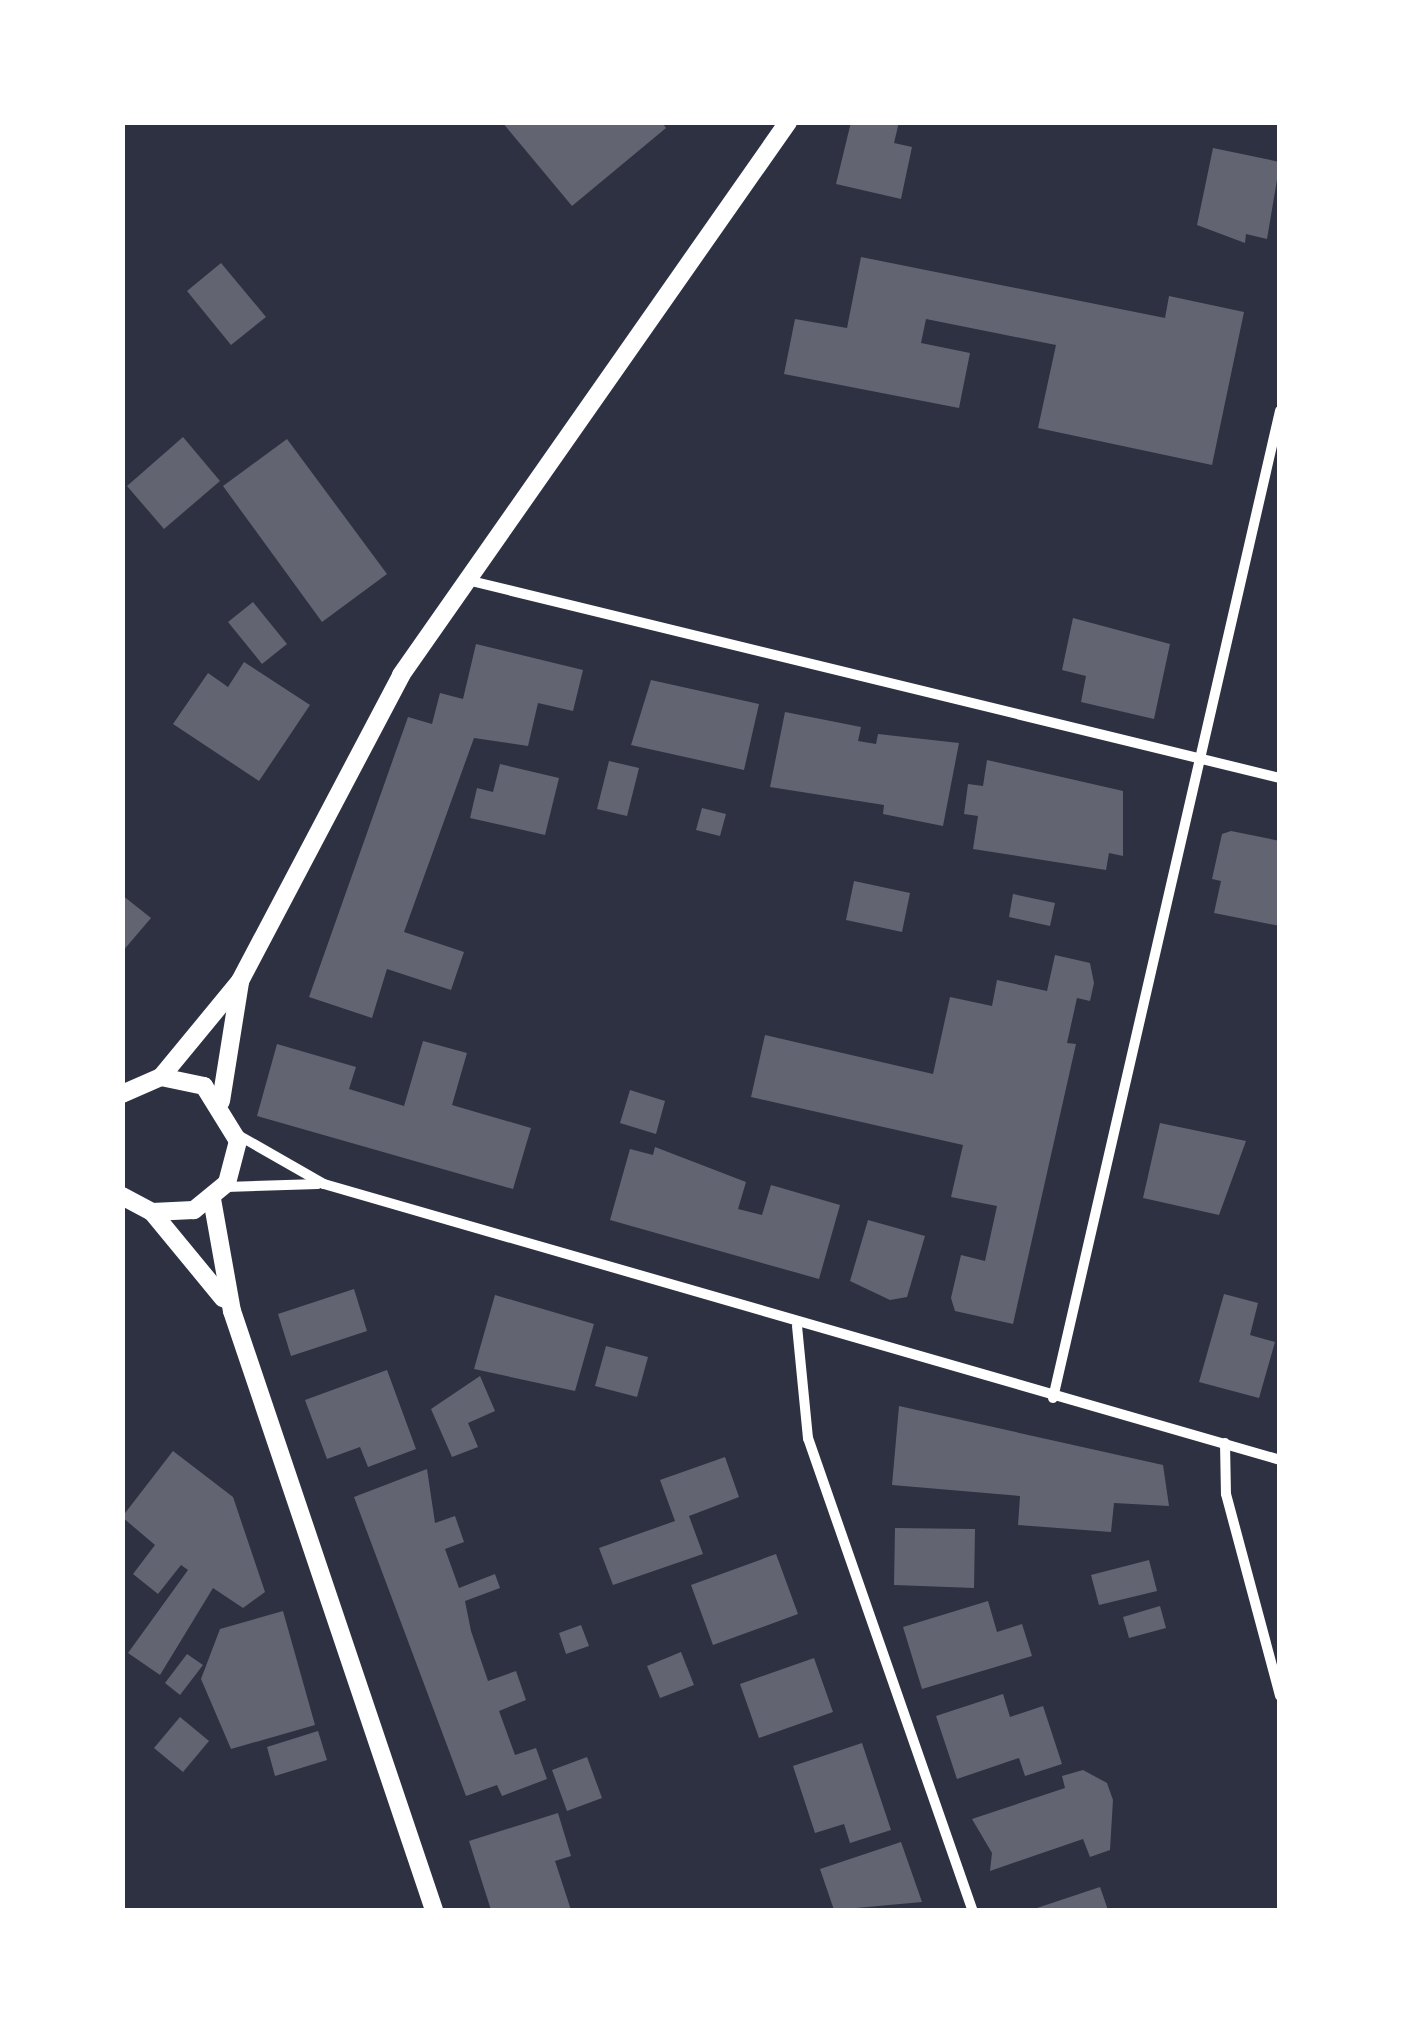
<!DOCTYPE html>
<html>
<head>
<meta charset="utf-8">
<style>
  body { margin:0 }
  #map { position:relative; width:1402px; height:2033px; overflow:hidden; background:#2d3142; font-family:Figtree,sans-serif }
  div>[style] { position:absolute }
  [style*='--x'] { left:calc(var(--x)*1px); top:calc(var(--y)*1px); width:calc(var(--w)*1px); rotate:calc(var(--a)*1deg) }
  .building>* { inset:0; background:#626471 }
  .minor>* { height:10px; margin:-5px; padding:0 5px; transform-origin:5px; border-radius:5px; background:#fff }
  .tertiary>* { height:18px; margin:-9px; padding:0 9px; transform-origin:9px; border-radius:9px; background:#fff }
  span { translate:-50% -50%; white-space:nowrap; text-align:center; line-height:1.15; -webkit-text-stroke:10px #fff; paint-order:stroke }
  .frame { position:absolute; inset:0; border:125px solid #fff; pointer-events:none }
</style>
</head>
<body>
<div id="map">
  <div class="building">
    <div style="clip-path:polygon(502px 122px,662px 122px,666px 128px,572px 206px)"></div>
    <div style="clip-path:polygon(851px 122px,899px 122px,894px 143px,912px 147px,901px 199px,836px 184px)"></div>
    <div style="clip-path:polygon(1213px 148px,1280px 162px,1267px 239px,1246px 234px,1245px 243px,1197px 225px)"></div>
    <div style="clip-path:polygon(861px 257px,1165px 318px,1169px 296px,1244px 312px,1212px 465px,1038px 428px,1056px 345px,926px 319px,921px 343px,970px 353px,959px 408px,784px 374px,795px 319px,847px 328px)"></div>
    <div style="clip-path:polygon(221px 263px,266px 317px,231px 345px,187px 291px)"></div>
    <div style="clip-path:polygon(183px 437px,220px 481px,164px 529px,127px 486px)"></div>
    <div style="clip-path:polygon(287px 439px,387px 574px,322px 622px,223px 486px)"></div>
    <div style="clip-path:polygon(253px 602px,287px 644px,262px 664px,228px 622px)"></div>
    <div style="clip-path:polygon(1073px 618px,1170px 644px,1154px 719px,1081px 702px,1086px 676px,1062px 670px)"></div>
    <div style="clip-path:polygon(476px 644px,583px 670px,573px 711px,538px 703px,528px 746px,474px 738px,404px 932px,464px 952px,451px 990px,387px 969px,372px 1018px,309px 997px,408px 717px,432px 724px,440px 693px,463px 699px)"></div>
    <div style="clip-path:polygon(244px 662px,310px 705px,259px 781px,173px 724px,208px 673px,228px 687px)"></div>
    <div style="clip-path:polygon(651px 680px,759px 704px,744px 770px,631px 745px)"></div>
    <div style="clip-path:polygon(785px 712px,861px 727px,858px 741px,876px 744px,878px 734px,959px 743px,943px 826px,883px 814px,884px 805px,770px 787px)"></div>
    <div style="clip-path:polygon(987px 760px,1123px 791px,1123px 856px,1109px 853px,1106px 870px,973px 849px,978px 816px,964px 814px,968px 784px,983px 786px)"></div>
    <div style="clip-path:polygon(609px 761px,639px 768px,627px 816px,597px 809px)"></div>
    <div style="clip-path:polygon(500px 764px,559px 778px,545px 835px,470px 818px,477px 788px,493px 792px)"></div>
    <div style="clip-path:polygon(702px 808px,726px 814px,720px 836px,696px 830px)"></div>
    <div style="clip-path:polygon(1231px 831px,1280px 841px,1280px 926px,1214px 913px,1221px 881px,1212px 879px,1222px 834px)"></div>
    <div style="clip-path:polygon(854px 881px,910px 893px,902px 932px,846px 920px)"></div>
    <div style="clip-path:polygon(1013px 894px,1055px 903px,1050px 926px,1009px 917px)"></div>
    <div style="clip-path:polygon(122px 895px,151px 918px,122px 952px)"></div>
    <div style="clip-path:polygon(1055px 955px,1090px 963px,1094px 983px,1090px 1001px,1077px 998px,1067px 1043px,1076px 1044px,1013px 1324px,955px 1311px,951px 1298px,961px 1255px,985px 1261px,997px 1206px,951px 1197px,963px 1145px,751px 1097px,765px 1035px,933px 1074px,950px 997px,992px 1006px,997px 980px,1047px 991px)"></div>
    <div style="clip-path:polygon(423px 1041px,467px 1053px,452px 1105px,531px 1128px,513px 1189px,257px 1116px,277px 1044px,356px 1067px,349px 1089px,404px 1106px)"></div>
    <div style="clip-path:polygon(630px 1090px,665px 1101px,656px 1134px,620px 1123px)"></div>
    <div style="clip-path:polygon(1160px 1123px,1246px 1141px,1219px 1215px,1143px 1198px)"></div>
    <div style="clip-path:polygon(655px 1147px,746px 1182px,738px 1209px,762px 1215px,771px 1185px,840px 1205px,819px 1279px,610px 1220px,630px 1149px,653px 1155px)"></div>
    <div style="clip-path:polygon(868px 1220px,925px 1236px,907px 1297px,890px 1300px,850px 1281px)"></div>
    <div style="clip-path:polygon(354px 1289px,367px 1331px,291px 1356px,278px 1314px)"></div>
    <div style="clip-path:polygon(1224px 1294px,1258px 1303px,1250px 1335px,1275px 1342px,1259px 1398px,1199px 1382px)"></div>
    <div style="clip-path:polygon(495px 1295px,594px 1324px,575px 1391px,474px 1369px)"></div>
    <div style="clip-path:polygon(606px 1346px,648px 1357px,637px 1397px,595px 1386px)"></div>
    <div style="clip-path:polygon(387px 1370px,416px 1449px,368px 1467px,360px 1447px,327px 1459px,305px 1400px)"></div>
    <div style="clip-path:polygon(480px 1376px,495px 1411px,468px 1423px,478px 1447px,452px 1457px,431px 1409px)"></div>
    <div style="clip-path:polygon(899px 1406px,1163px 1465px,1169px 1506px,1114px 1503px,1111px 1532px,1018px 1525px,1020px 1496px,892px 1485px)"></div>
    <div style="clip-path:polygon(173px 1451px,233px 1497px,265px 1592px,243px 1608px,213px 1588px,160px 1675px,128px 1653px,188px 1570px,181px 1565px,158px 1594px,133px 1574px,155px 1545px,122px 1517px)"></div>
    <div style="clip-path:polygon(725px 1457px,739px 1497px,689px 1516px,703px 1554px,613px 1585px,599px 1548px,675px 1521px,660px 1480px)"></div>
    <div style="clip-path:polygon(427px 1469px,435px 1523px,455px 1516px,464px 1542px,445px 1549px,459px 1588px,495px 1574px,500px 1588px,465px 1601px,471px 1631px,488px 1681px,516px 1671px,526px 1700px,499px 1711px,515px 1755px,536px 1748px,547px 1779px,502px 1796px,497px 1785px,466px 1796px,354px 1497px)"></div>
    <div style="clip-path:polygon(895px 1528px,975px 1529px,974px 1588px,894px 1585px)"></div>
    <div style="clip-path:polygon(776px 1554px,798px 1614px,713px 1645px,691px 1585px)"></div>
    <div style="clip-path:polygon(1149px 1560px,1157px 1591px,1099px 1605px,1091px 1575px)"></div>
    <div style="clip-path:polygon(988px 1601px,997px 1632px,1022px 1624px,1032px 1656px,922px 1689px,903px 1627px)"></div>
    <div style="clip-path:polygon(1160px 1606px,1166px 1628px,1129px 1638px,1123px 1617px)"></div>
    <div style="clip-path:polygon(283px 1611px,315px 1725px,231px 1749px,201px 1679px,220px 1629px)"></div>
    <div style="clip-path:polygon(581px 1625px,589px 1646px,566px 1654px,559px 1633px)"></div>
    <div style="clip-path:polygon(681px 1652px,694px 1685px,660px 1698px,647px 1666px)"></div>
    <div style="clip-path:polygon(187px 1654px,203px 1665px,180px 1695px,165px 1683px)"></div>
    <div style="clip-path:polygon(814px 1658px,833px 1712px,759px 1738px,740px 1684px)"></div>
    <div style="clip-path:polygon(1003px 1694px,1010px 1717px,1043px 1706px,1062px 1764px,1025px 1776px,1019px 1758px,957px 1779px,936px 1716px)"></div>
    <div style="clip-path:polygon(180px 1717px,209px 1741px,183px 1772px,154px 1748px)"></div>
    <div style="clip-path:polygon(318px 1731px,327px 1760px,275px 1776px,267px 1747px)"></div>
    <div style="clip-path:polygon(862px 1743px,891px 1830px,850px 1843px,844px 1824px,815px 1833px,793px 1766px)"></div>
    <div style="clip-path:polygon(587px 1757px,602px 1798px,567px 1811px,552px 1770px)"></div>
    <div style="clip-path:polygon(1083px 1770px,1107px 1783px,1113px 1800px,1110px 1850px,1090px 1857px,1083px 1839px,990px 1871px,992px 1853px,972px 1819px,1065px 1788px,1062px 1776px)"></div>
    <div style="clip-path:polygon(558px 1813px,571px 1856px,555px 1861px,571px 1910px,491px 1910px,469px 1841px)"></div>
    <div style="clip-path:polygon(901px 1842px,922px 1902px,834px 1910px,820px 1869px)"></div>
    <div style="clip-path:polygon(1100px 1887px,1108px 1910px,1031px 1910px)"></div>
  </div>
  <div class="minor">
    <div style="--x:467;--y:580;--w:837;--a:13.69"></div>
    <div style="--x:238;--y:1135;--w:99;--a:29.7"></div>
    <div style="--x:324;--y:1184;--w:995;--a:16.1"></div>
    <div style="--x:226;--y:1187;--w:92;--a:-1.9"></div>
    <div style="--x:797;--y:1326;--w:113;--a:84.4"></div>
    <div style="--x:808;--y:1438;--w:500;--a:70.8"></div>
    <div style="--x:1053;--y:1398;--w:1013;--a:-77.05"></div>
    <div style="--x:1225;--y:1443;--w:51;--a:88.9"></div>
    <div style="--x:1226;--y:1494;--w:209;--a:75"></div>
  </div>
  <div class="tertiary">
    <div style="--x:161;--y:1077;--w:124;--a:-50.5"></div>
    <div style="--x:240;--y:981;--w:346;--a:-62.2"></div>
    <div style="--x:401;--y:675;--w:675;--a:-55.01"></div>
    <div style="--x:122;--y:1094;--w:43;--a:-23.6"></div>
    <div style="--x:161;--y:1077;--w:44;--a:11.8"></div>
    <div style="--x:204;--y:1086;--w:65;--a:58.3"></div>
    <div style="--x:238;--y:1141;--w:43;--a:104.7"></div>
    <div style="--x:227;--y:1183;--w:43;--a:140.7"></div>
    <div style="--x:194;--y:1210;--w:42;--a:177.3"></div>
    <div style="--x:152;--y:1212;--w:34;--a:-152"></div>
    <div style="--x:221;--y:1101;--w:121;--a:-80.9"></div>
    <div style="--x:212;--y:1199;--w:114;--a:79.9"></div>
    <div style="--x:232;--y:1311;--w:632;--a:71.36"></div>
    <div style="--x:152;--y:1212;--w:112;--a:50.5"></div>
  </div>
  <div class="frame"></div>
</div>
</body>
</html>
